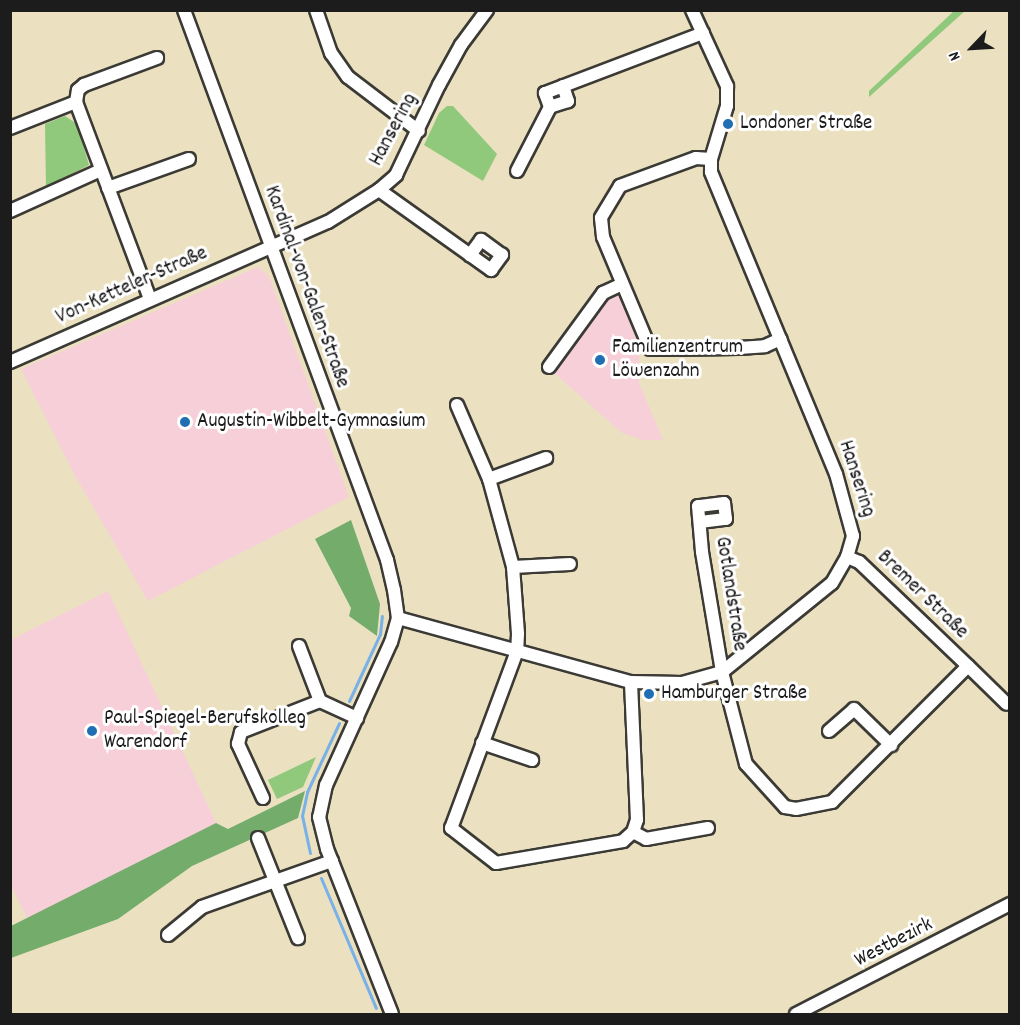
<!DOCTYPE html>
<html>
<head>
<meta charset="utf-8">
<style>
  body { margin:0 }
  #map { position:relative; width:1020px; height:1025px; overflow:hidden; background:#ebe1c0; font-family:Dekko,sans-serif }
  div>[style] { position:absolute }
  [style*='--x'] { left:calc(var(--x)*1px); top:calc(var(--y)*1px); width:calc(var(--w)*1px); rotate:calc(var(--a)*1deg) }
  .built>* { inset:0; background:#f6cfd8 }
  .green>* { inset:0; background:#90c87c }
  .forest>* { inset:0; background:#74ac6c }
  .stream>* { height:3px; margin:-1.5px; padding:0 1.5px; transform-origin:1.5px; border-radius:1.5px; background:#78b1e8 }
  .roads { filter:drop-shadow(2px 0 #3b3a35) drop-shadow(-2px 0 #3b3a35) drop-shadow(0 2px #3b3a35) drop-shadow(0 -2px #3b3a35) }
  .minor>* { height:12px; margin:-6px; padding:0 6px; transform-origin:6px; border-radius:6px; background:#fff }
  .dots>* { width:16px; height:16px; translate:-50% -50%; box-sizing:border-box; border:3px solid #fff; border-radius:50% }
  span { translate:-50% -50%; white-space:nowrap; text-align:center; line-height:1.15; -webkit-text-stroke:6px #fff; paint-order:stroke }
  .poi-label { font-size:21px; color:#1c1c1c }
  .left { translate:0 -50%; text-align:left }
  .street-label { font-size:21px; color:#1c1c1c }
  .frame { position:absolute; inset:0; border:12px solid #1c1c1c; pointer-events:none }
  .north { position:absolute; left:942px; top:18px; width:60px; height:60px; -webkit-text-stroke:4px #fff; paint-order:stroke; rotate:245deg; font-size:16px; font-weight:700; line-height:24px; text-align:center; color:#1c1c1c }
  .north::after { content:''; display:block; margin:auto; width:21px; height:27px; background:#1c1c1c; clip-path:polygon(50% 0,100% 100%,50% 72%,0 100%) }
</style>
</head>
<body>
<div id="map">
  <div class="built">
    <div style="clip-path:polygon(258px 267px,269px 276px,349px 497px,148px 601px,74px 474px,21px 369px)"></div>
    <div style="clip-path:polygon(615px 293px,620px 295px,639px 348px,639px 383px,663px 440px,643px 440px,622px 433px,552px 371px,604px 298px)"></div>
    <div style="clip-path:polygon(108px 591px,216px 823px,28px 920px,11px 885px,11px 640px)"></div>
  </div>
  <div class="green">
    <div style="clip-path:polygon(955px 10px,965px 11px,869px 97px,869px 91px)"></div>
    <div style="clip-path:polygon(447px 106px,453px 106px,497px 154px,483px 181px,424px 145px,439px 113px)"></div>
    <div style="clip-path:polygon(65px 116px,77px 124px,89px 165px,46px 187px,45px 124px)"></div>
    <div style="clip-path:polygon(316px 757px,303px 787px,277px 799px,268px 780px)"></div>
  </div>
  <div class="forest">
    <div style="clip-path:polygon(351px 520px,380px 604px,377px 636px,349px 616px,351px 608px,315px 539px)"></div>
    <div style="clip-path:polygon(305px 791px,298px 818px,192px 866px,118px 919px,11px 958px,11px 926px,216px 823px,228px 829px)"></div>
  </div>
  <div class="stream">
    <div style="--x:349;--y:701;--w:74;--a:-65.2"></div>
    <div style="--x:380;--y:634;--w:18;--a:-84"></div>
    <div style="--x:310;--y:853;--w:38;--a:-102"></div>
    <div style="--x:302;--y:816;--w:25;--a:-78"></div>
    <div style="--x:307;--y:792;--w:76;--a:-65.1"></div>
    <div style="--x:321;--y:878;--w:141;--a:67.1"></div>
  </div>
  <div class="roads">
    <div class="minor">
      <div style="--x:184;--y:10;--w:586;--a:69.74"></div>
      <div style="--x:387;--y:560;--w:31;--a:77"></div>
      <div style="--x:394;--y:590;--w:28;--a:82"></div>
      <div style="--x:398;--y:618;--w:25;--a:106"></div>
      <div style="--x:391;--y:642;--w:157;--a:114.4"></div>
      <div style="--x:326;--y:785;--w:33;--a:102"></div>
      <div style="--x:319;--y:817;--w:33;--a:76"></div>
      <div style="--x:327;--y:849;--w:177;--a:68.5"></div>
      <div style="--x:316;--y:10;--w:46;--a:70.8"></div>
      <div style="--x:331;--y:53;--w:29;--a:55"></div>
      <div style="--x:348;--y:77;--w:89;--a:37.3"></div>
      <div style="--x:563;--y:86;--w:16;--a:72"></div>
      <div style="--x:568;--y:101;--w:19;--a:162"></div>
      <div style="--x:550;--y:107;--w:15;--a:-110"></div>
      <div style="--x:545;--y:93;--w:169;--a:-20.8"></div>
      <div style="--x:10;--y:128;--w:71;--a:-21.5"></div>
      <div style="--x:711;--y:159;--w:15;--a:-176"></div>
      <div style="--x:696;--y:158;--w:81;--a:159.8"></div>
      <div style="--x:620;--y:186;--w:37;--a:121"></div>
      <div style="--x:601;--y:218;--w:19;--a:84"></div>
      <div style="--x:603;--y:237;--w:121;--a:67.2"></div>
      <div style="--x:650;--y:349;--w:89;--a:-0.6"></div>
      <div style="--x:739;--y:348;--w:26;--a:-4"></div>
      <div style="--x:765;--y:346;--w:17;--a:-24"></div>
      <div style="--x:517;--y:171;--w:72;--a:-62.7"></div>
      <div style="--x:108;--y:188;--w:86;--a:-19.7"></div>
      <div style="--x:379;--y:190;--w:138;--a:35.5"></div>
      <div style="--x:491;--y:270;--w:19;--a:-54"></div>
      <div style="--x:502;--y:255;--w:26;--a:-144"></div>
      <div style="--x:481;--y:240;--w:19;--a:126"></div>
      <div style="--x:10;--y:211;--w:100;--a:-24.3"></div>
      <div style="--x:150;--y:299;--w:210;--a:-110.6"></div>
      <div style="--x:76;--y:102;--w:12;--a:-81"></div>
      <div style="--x:78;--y:90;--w:8;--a:-40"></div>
      <div style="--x:84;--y:85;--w:78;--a:-20.3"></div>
      <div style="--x:10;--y:362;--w:347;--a:-23.8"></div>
      <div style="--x:328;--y:222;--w:60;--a:-32.1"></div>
      <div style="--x:379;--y:190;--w:23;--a:-41"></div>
      <div style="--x:396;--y:175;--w:100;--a:-64.5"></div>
      <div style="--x:439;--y:85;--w:46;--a:-61.2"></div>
      <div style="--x:461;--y:45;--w:44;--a:-53.4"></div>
      <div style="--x:549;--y:367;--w:92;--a:-53.9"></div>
      <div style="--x:603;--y:293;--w:21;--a:-25"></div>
      <div style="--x:457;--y:405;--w:81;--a:66.6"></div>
      <div style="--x:489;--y:479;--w:91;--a:74.7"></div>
      <div style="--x:513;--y:567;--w:67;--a:85.7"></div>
      <div style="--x:518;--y:634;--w:17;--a:93"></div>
      <div style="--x:517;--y:651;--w:189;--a:110.4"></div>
      <div style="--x:451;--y:828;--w:57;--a:37.9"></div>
      <div style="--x:496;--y:863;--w:129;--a:-9.8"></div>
      <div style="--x:623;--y:841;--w:13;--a:-42"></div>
      <div style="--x:633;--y:832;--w:13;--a:-72"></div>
      <div style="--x:637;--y:820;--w:138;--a:-92.5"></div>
      <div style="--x:489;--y:479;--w:61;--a:-20.2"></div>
      <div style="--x:700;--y:522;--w:26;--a:-7"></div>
      <div style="--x:726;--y:519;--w:16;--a:-97"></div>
      <div style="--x:724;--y:503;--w:26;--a:173"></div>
      <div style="--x:698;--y:506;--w:46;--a:85"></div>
      <div style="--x:702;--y:552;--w:122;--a:80.5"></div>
      <div style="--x:722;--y:672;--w:95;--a:75.4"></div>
      <div style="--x:746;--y:764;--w:58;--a:47.8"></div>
      <div style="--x:785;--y:807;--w:11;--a:10"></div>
      <div style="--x:796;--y:809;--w:37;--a:-11"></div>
      <div style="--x:832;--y:802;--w:192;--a:-45"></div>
      <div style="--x:968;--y:666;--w:151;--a:-136.3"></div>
      <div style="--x:859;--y:562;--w:13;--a:-157"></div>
      <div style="--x:513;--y:567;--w:57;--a:-3"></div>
      <div style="--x:398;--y:618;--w:242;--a:15.4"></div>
      <div style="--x:631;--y:682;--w:51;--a:1.1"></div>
      <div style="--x:682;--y:683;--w:41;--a:-15.4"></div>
      <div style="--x:722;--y:672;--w:141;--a:-39"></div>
      <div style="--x:832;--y:583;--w:30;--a:-60"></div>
      <div style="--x:847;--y:557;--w:22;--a:-74"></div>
      <div style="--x:853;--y:536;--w:64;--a:-105.3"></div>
      <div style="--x:836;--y:474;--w:327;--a:-112.5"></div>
      <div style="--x:711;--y:172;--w:13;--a:-90"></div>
      <div style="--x:711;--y:159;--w:55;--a:-73.2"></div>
      <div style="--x:727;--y:106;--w:20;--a:-90"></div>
      <div style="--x:727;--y:86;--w:84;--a:-114.7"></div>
      <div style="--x:299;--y:646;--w:59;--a:69.1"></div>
      <div style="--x:968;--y:666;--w:54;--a:44.3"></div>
      <div style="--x:829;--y:731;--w:33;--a:-41"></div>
      <div style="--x:854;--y:709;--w:52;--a:44.2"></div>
      <div style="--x:482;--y:743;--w:53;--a:18.8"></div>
      <div style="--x:263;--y:798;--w:60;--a:-114.8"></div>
      <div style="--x:238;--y:744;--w:12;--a:-76"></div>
      <div style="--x:241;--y:732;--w:85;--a:-21.4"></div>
      <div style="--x:320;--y:701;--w:41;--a:24.7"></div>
      <div style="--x:633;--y:832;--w:15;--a:28"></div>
      <div style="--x:646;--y:839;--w:63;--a:-10.1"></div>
      <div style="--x:258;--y:838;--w:108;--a:68.2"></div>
      <div style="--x:168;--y:935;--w:44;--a:-39.5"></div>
      <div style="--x:202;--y:907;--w:138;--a:-19.5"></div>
      <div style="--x:796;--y:1014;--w:241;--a:-27.2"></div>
    </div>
  </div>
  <div class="dots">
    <div style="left:728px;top:124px;background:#1f6fb2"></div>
    <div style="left:600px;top:360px;background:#1f6fb2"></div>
    <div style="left:185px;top:422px;background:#1f6fb2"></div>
    <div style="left:649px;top:694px;background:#1f6fb2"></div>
    <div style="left:92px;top:731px;background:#1f6fb2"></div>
  </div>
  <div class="poi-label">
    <span class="left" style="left:740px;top:124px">Londoner Straße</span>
    <span class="left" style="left:612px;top:360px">Familienzentrum<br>Löwenzahn</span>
    <span class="left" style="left:197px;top:422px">Augustin-Wibbelt-Gymnasium</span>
    <span class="left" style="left:661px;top:694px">Hamburger Straße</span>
    <span class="left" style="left:104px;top:731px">Paul-Spiegel-Berufskolleg<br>Warendorf</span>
  </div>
  <div class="street-label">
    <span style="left:394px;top:130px;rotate:-62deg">Hansering</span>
    <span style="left:132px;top:286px;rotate:-24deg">Von-Ketteler-Straße</span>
    <span style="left:306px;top:287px;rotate:70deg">Kardinal-von-Galen-Straße</span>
    <span style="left:856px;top:479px;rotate:72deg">Hansering</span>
    <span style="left:730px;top:594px;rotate:81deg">Gotlandstraße</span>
    <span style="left:922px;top:595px;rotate:44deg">Bremer Straße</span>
    <span style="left:894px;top:943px;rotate:-27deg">Westbezirk</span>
  </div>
  <div class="frame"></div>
  <div class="north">N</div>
</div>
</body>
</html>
